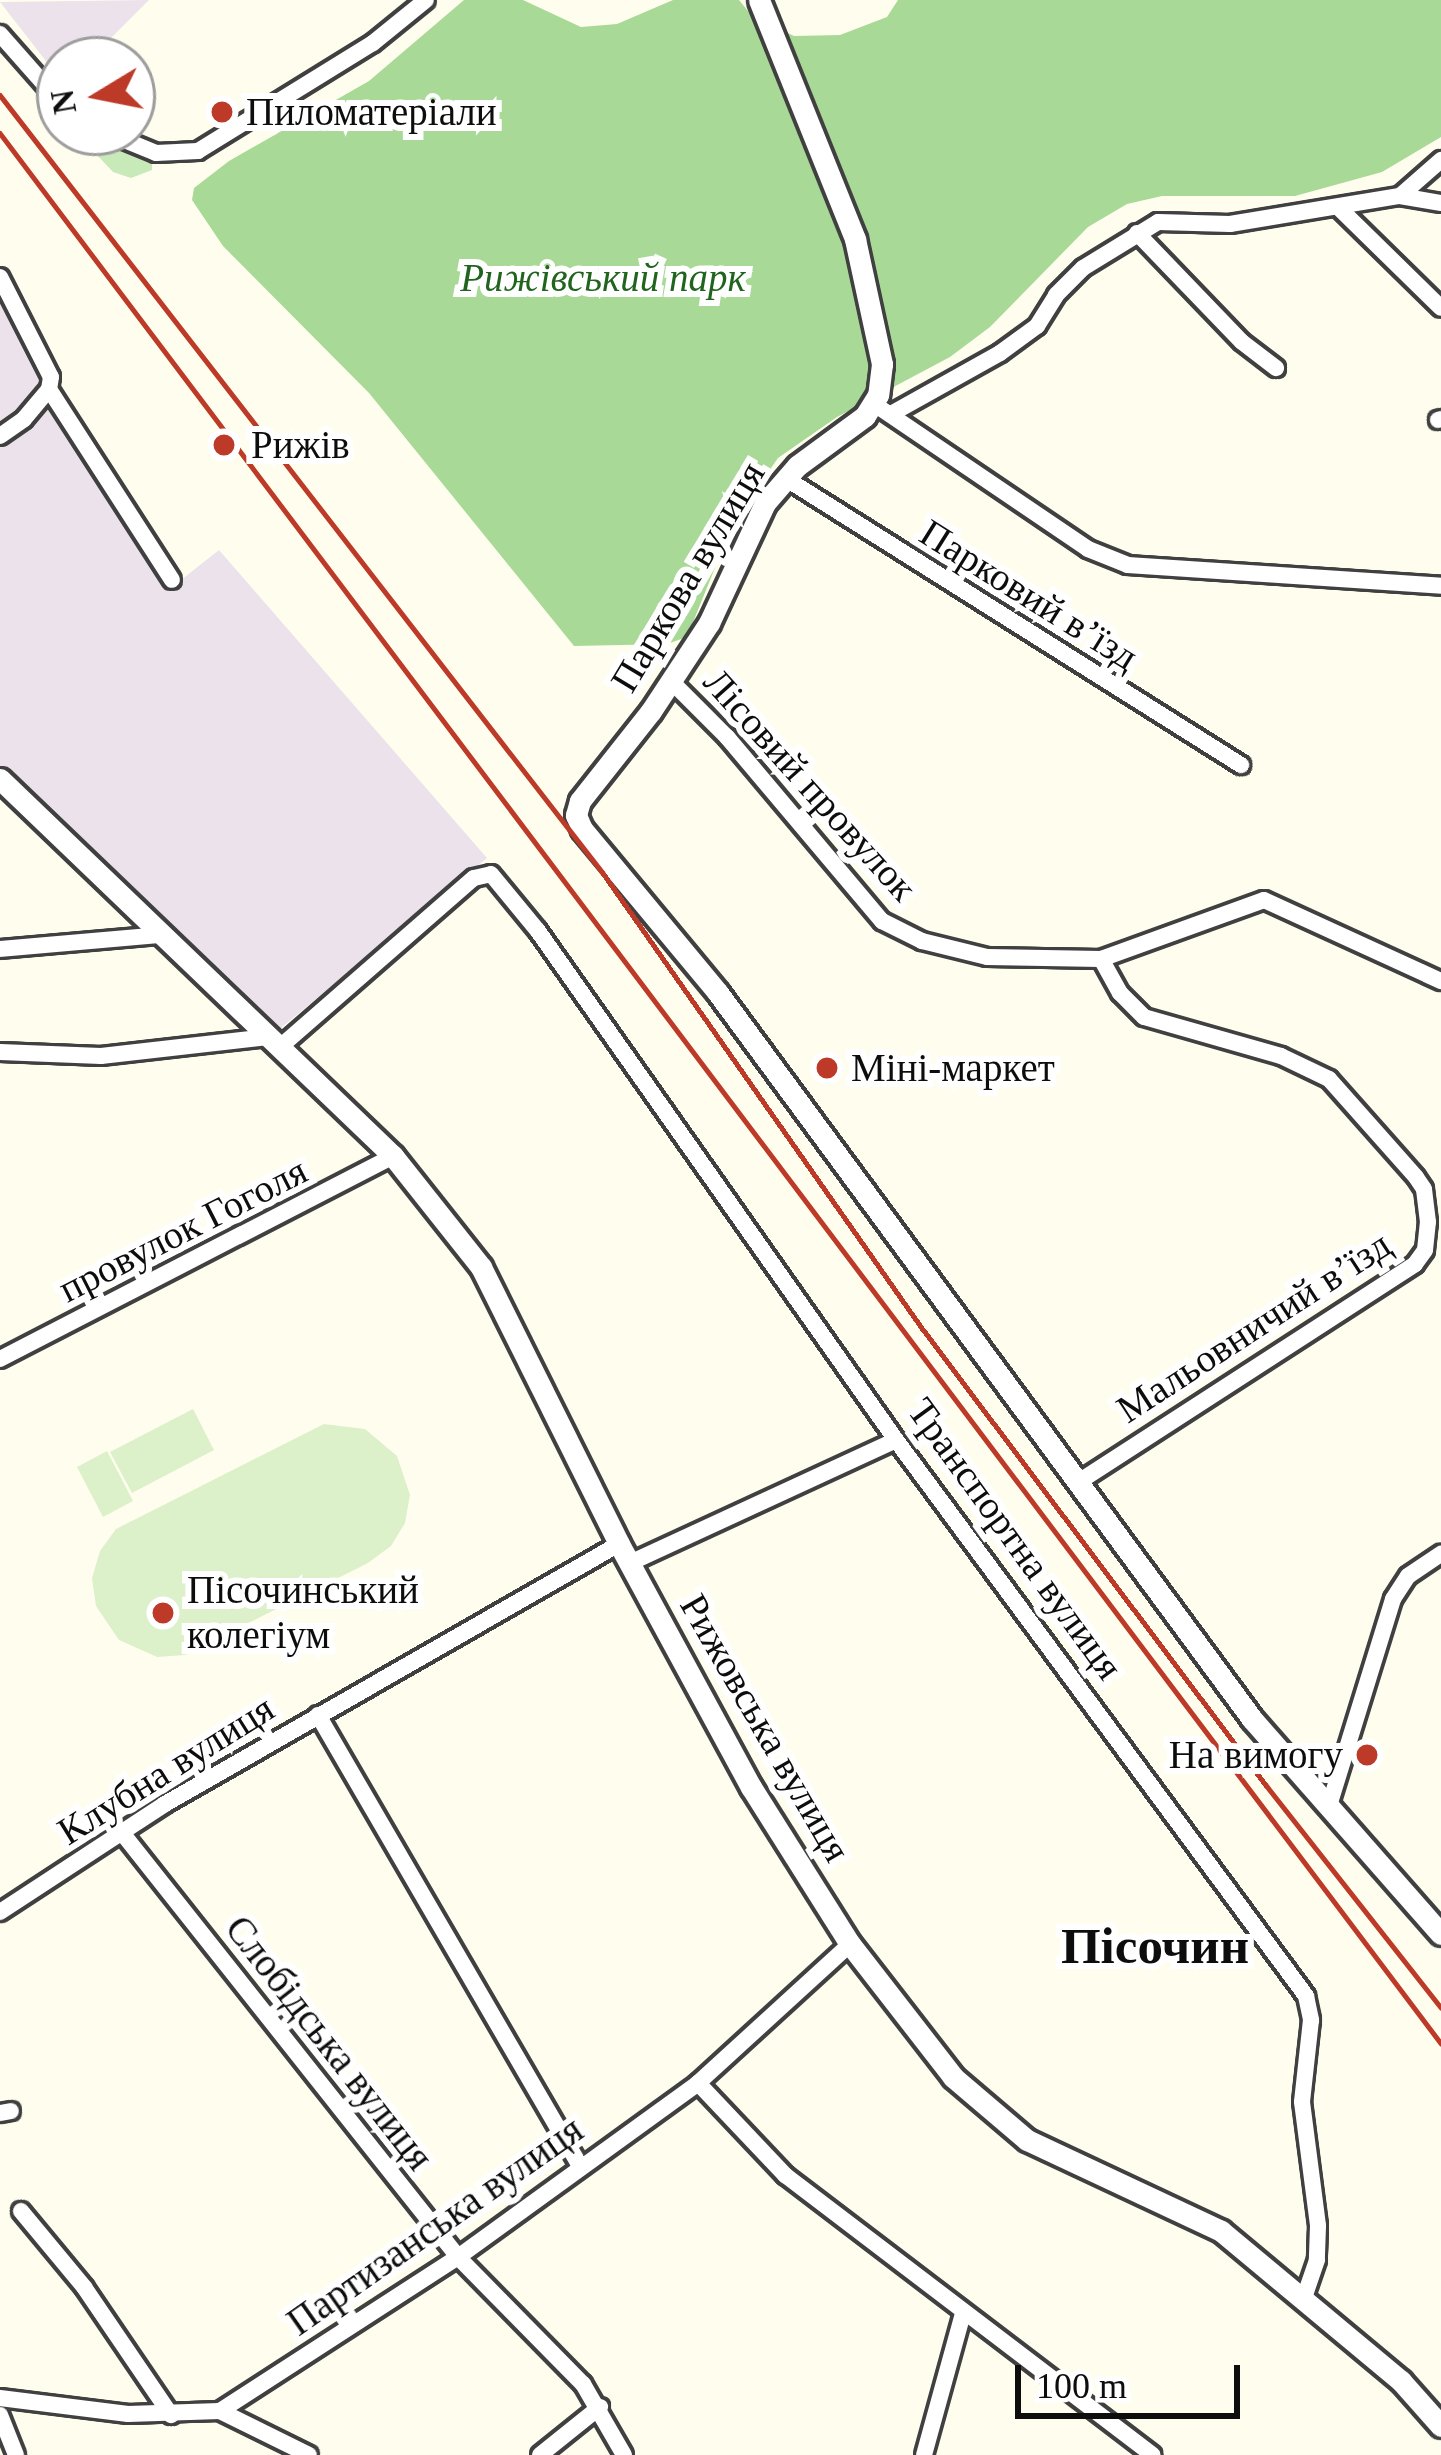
<!DOCTYPE html>
<html>
<head>
<meta charset="utf-8">
<style>
  body { margin:0 }
  #map { position:relative; width:1441px; height:2455px; overflow:hidden; background:#fffeee; font-family:Georgia,serif }
  div>[style] { position:absolute }
  [style*='--x'] { left:calc(var(--x)*1px); top:calc(var(--y)*1px); width:calc(var(--w)*1px); rotate:calc(var(--a)*1deg) }
  .industrial>* { inset:0; background:#ece2eb }
  .green>* { inset:0; background:#c8e9b8 }
  .forest>* { inset:0; background:#a9d997 }
  .pitch>* { inset:0; background:#dcf0ca }
  .roads { filter:drop-shadow(3px 0 #404040) drop-shadow(-3px 0 #404040) drop-shadow(0 3px #404040) drop-shadow(0 -3px #404040) }
  .minor>* { height:16px; margin:-8px; padding:0 8px; transform-origin:8px; border-radius:8px; background:#fff }
  .tertiary>* { height:21px; margin:-10.5px; padding:0 10.5px; transform-origin:10.5px; border-radius:10.5px; background:#fff }
  .rail>* { height:4.5px; margin:-2.25px; padding:0 2.25px; transform-origin:2.25px; border-radius:2.25px; background:#bc3a27 }
  .dots>* { width:33px; height:33px; translate:-50% -50%; box-sizing:border-box; border:6px solid #fff; border-radius:50% }
  span { translate:-50% -50%; white-space:nowrap; text-align:center; line-height:1.15; -webkit-text-stroke:12px #fff; paint-order:stroke }
  .poi-label { font-size:39px; color:#0d0d0d }
  .left { translate:0 -50%; text-align:left }
  .right { translate:-100% -50%; text-align:right }
  .park-label { font-size:39px; color:#20641e; font-style:italic }
  .street-label { font-size:39px; color:#0d0d0d }
  .district-label { font-size:51px; color:#0d0d0d; font-weight:700 }
  .north { position:absolute; left:36px; top:36px; width:120px; height:120px; box-sizing:border-box; background:#fff; border:3px solid #9e9e9e; border-radius:50%; rotate:260deg; font-size:33px; font-weight:700; line-height:48px; text-align:center; color:#0d0d0d }
  .north::after { content:''; display:block; margin:auto; width:42px; height:54px; background:#bc3a27; clip-path:polygon(50% 0,100% 100%,50% 72%,0 100%) }
  .scale { position:absolute; left:1015px; top:2365px; width:225px; height:54px; box-sizing:border-box; border:6px solid #0d0d0d; border-top:0; padding-left:15px; font-size:36px; line-height:42px; white-space:nowrap; color:#0d0d0d; -webkit-text-stroke:9px #fff; paint-order:stroke }
</style>
</head>
<body>
<div id="map">
  <div class="industrial">
    <div style="clip-path:polygon(149px 0,89px 60px,60px 60px,60px 79px,0 2px)"></div>
    <div style="clip-path:polygon(0 290px,101px 470px,181px 580px,219px 550px,487px 858px,276px 1032px,0 767px)"></div>
  </div>
  <div class="green">
    <div style="clip-path:polygon(102px 144px,152px 164px,152px 170px,131px 178px,113px 172px,98px 156px)"></div>
  </div>
  <div class="forest">
    <div style="clip-path:polygon(464px 0,523px 0,581px 27px,617px 24px,673px 0,739px 0,752px 16px,794px 36px,840px 35px,887px 17px,898px 0,1441px 0,1441px 137px,1382px 172px,1295px 196px,1162px 196px,1127px 204px,1088px 227px,990px 327px,950px 357px,837px 417px,778px 458px,734px 521px,687px 637px,667px 644px,574px 646px,369px 393px,223px 246px,192px 200px,194px 188px,229px 161px,369px 81px)"></div>
  </div>
  <div class="pitch">
    <div style="clip-path:polygon(193px 1409px,214px 1450px,132px 1493px,110px 1452px)"></div>
    <div style="clip-path:polygon(324px 1424px,365px 1429px,397px 1456px,410px 1495px,405px 1523px,391px 1546px,368px 1563px,185px 1655px,157px 1657px,119px 1640px,96px 1606px,92px 1578px,100px 1551px,116px 1529px)"></div>
    <div style="clip-path:polygon(107px 1451px,133px 1501px,103px 1517px,77px 1467px)"></div>
  </div>
  <div class="roads">
    <div class="minor">
      <div style="--x:0;--y:34;--w:91;--a:48.6"></div>
      <div style="--x:105;--y:132;--w:55;--a:22.4"></div>
      <div style="--x:156;--y:153;--w:42;--a:-2.7"></div>
      <div style="--x:198;--y:151;--w:206;--a:-31.7"></div>
      <div style="--x:373;--y:43;--w:68;--a:-39.1"></div>
      <div style="--x:1400;--y:196;--w:42;--a:9.7"></div>
      <div style="--x:1338;--y:207;--w:144;--a:44.4"></div>
      <div style="--x:1137;--y:233;--w:151;--a:46.1"></div>
      <div style="--x:1242;--y:342;--w:43;--a:37.4"></div>
      <div style="--x:0;--y:277;--w:112;--a:63"></div>
      <div style="--x:51;--y:377;--w:12;--a:99"></div>
      <div style="--x:49;--y:389;--w:227;--a:57.2"></div>
      <div style="--x:883;--y:410;--w:248;--a:34.1"></div>
      <div style="--x:1088;--y:549;--w:43;--a:21.8"></div>
      <div style="--x:1128;--y:565;--w:314;--a:3.8"></div>
      <div style="--x:891;--y:414;--w:125;--a:-29.2"></div>
      <div style="--x:1000;--y:353;--w:46;--a:-36.1"></div>
      <div style="--x:1037;--y:326;--w:36;--a:-58"></div>
      <div style="--x:1056;--y:295;--w:38;--a:-45"></div>
      <div style="--x:1083;--y:268;--w:88;--a:-31.5"></div>
      <div style="--x:1158;--y:222;--w:72;--a:1.6"></div>
      <div style="--x:1230;--y:224;--w:172;--a:-9.4"></div>
      <div style="--x:1400;--y:196;--w:55;--a:-41.3"></div>
      <div style="--x:1438;--y:420;--w:3;--a:-18"></div>
      <div style="--x:0;--y:436;--w:29;--a:-35"></div>
      <div style="--x:24;--y:419;--w:39;--a:-50"></div>
      <div style="--x:785;--y:478;--w:539;--a:32.19"></div>
      <div style="--x:672;--y:682;--w:78;--a:45"></div>
      <div style="--x:727;--y:737;--w:241;--a:49.9"></div>
      <div style="--x:882;--y:921;--w:45;--a:26.6"></div>
      <div style="--x:922;--y:941;--w:67;--a:13.8"></div>
      <div style="--x:987;--y:957;--w:114;--a:1"></div>
      <div style="--x:1101;--y:959;--w:173;--a:-19.9"></div>
      <div style="--x:1264;--y:900;--w:195;--a:24.6"></div>
      <div style="--x:0;--y:949;--w:160;--a:-5"></div>
      <div style="--x:280;--y:1047;--w:257;--a:-41.1"></div>
      <div style="--x:474;--y:878;--w:17;--a:-13"></div>
      <div style="--x:491;--y:874;--w:74;--a:50.5"></div>
      <div style="--x:538;--y:931;--w:622;--a:54.88"></div>
      <div style="--x:896;--y:1440;--w:691;--a:53.59"></div>
      <div style="--x:1306;--y:1996;--w:25;--a:78"></div>
      <div style="--x:1311;--y:2020;--w:82;--a:96.3"></div>
      <div style="--x:1302;--y:2102;--w:125;--a:82.6"></div>
      <div style="--x:1318;--y:2226;--w:34;--a:92"></div>
      <div style="--x:1317;--y:2260;--w:39;--a:109"></div>
      <div style="--x:0;--y:1052;--w:101;--a:2.3"></div>
      <div style="--x:101;--y:1056;--w:168;--a:-6.5"></div>
      <div style="--x:0;--y:1359;--w:442;--a:-27.3"></div>
      <div style="--x:1080;--y:1481;--w:399;--a:-32.9"></div>
      <div style="--x:1415;--y:1264;--w:17;--a:-54"></div>
      <div style="--x:1425;--y:1250;--w:28;--a:-84"></div>
      <div style="--x:1428;--y:1222;--w:33;--a:-97"></div>
      <div style="--x:1424;--y:1189;--w:14;--a:-124"></div>
      <div style="--x:1416;--y:1177;--w:131;--a:-131.6"></div>
      <div style="--x:1329;--y:1079;--w:53;--a:-154.4"></div>
      <div style="--x:1281;--y:1056;--w:142;--a:-164.1"></div>
      <div style="--x:1144;--y:1017;--w:34;--a:-135"></div>
      <div style="--x:1120;--y:993;--w:39;--a:-119"></div>
      <div style="--x:630;--y:1563;--w:293;--a:-24.8"></div>
      <div style="--x:318;--y:1715;--w:522;--a:59.85"></div>
      <div style="--x:1329;--y:1806;--w:217;--a:-72.8"></div>
      <div style="--x:1393;--y:1599;--w:27;--a:-57"></div>
      <div style="--x:1408;--y:1576;--w:40;--a:-34"></div>
      <div style="--x:123;--y:1834;--w:540;--a:51.62"></div>
      <div style="--x:458;--y:2257;--w:178;--a:45.5"></div>
      <div style="--x:583;--y:2384;--w:82;--a:60"></div>
      <div style="--x:0;--y:1912;--w:197;--a:-33.2"></div>
      <div style="--x:165;--y:1804;--w:523;--a:-29.8"></div>
      <div style="--x:698;--y:2083;--w:127;--a:46.6"></div>
      <div style="--x:785;--y:2175;--w:462;--a:37.3"></div>
      <div style="--x:0;--y:2113;--w:11;--a:-10"></div>
      <div style="--x:21;--y:2211;--w:99;--a:50.3"></div>
      <div style="--x:84;--y:2287;--w:155;--a:55.8"></div>
      <div style="--x:0;--y:2398;--w:129;--a:7.1"></div>
      <div style="--x:128;--y:2414;--w:92;--a:-1.9"></div>
      <div style="--x:220;--y:2411;--w:283;--a:-32.9"></div>
      <div style="--x:458;--y:2257;--w:296;--a:-35.9"></div>
      <div style="--x:698;--y:2083;--w:206;--a:-42.4"></div>
      <div style="--x:220;--y:2411;--w:99;--a:26.3"></div>
      <div style="--x:0;--y:2415;--w:43;--a:68.2"></div>
      <div style="--x:540;--y:2455;--w:77;--a:-38.7"></div>
      <div style="--x:924;--y:2455;--w:147;--a:-74.6"></div>
    </div>
    <div class="tertiary">
      <div style="--x:759;--y:0;--w:258;--a:68.1"></div>
      <div style="--x:855;--y:239;--w:128;--a:77.8"></div>
      <div style="--x:882;--y:364;--w:31;--a:97"></div>
      <div style="--x:878;--y:395;--w:25;--a:122"></div>
      <div style="--x:865;--y:416;--w:84;--a:143.7"></div>
      <div style="--x:797;--y:466;--w:49;--a:130.9"></div>
      <div style="--x:765;--y:503;--w:132;--a:115"></div>
      <div style="--x:709;--y:623;--w:105;--a:123.4"></div>
      <div style="--x:651;--y:711;--w:115;--a:128.3"></div>
      <div style="--x:580;--y:801;--w:15;--a:106"></div>
      <div style="--x:576;--y:815;--w:15;--a:67"></div>
      <div style="--x:582;--y:829;--w:213;--a:50.3"></div>
      <div style="--x:718;--y:993;--w:901;--a:53.66"></div>
      <div style="--x:1252;--y:1719;--w:286;--a:48.7"></div>
      <div style="--x:0;--y:779;--w:545;--a:43.81"></div>
      <div style="--x:393;--y:1156;--w:142;--a:51.6"></div>
      <div style="--x:481;--y:1267;--w:309;--a:63.5"></div>
      <div style="--x:619;--y:1544;--w:277;--a:61.5"></div>
      <div style="--x:751;--y:1787;--w:186;--a:57.8"></div>
      <div style="--x:850;--y:1944;--w:168;--a:52.2"></div>
      <div style="--x:953;--y:2077;--w:97;--a:40.4"></div>
      <div style="--x:1027;--y:2140;--w:214;--a:25.1"></div>
      <div style="--x:1221;--y:2231;--w:234;--a:39.8"></div>
      <div style="--x:1401;--y:2381;--w:60;--a:48.4"></div>
    </div>
  </div>
  <div class="rail">
    <div style="--x:0;--y:95;--w:984;--a:52.22"></div>
    <div style="--x:603;--y:873;--w:556;--a:54.97"></div>
    <div style="--x:922;--y:1328;--w:572;--a:53.03"></div>
    <div style="--x:1266;--y:1785;--w:283;--a:51.8"></div>
    <div style="--x:0;--y:133;--w:2393;--a:52.97"></div>
  </div>
  <div class="dots">
    <div style="left:222px;top:112px;background:#bc3a27"></div>
    <div style="left:224px;top:445px;background:#bc3a27"></div>
    <div style="left:827px;top:1068px;background:#bc3a27"></div>
    <div style="left:163px;top:1613px;background:#bc3a27"></div>
    <div style="left:1367px;top:1755px;background:#bc3a27"></div>
  </div>
  <div class="poi-label">
    <span class="left" style="left:246px;top:112px">Пиломатеріали</span>
    <span class="left" style="left:251px;top:445px">Рижів</span>
    <span class="left" style="left:851px;top:1068px">Міні-маркет</span>
    <span class="left" style="left:187px;top:1613px">Пісочинський<br>колегіум</span>
    <span class="right" style="left:1343px;top:1755px">На вимогу</span>
  </div>
  <div class="park-label">
    <span style="left:603px;top:278px">Рижівський парк</span>
  </div>
  <div class="street-label">
    <span style="left:688px;top:577px;rotate:-59deg">Паркова вулиця</span>
    <span style="left:1029px;top:595px;rotate:32deg">Парковий в’їзд</span>
    <span style="left:810px;top:785px;rotate:48deg">Лісовий провулок</span>
    <span style="left:183px;top:1230px;rotate:-27deg">провулок Гоголя</span>
    <span style="left:1254px;top:1327px;rotate:-33deg">Мальовничий в’їзд</span>
    <span style="left:1015px;top:1539px;rotate:54deg">Транспортна вулиця</span>
    <span style="left:765px;top:1728px;rotate:60deg">Рижовська вулиця</span>
    <span style="left:166px;top:1770px;rotate:-32deg">Клубна вулиця</span>
    <span style="left:329px;top:2043px;rotate:52deg">Слобідська вулиця</span>
    <span style="left:435px;top:2226px;rotate:-35deg">Партизанська вулиця</span>
  </div>
  <div class="district-label">
    <span style="left:1155px;top:1946px">Пісочин</span>
  </div>
  <div class="north">N</div>
  <div class="scale">100 m</div>
</div>
</body>
</html>
